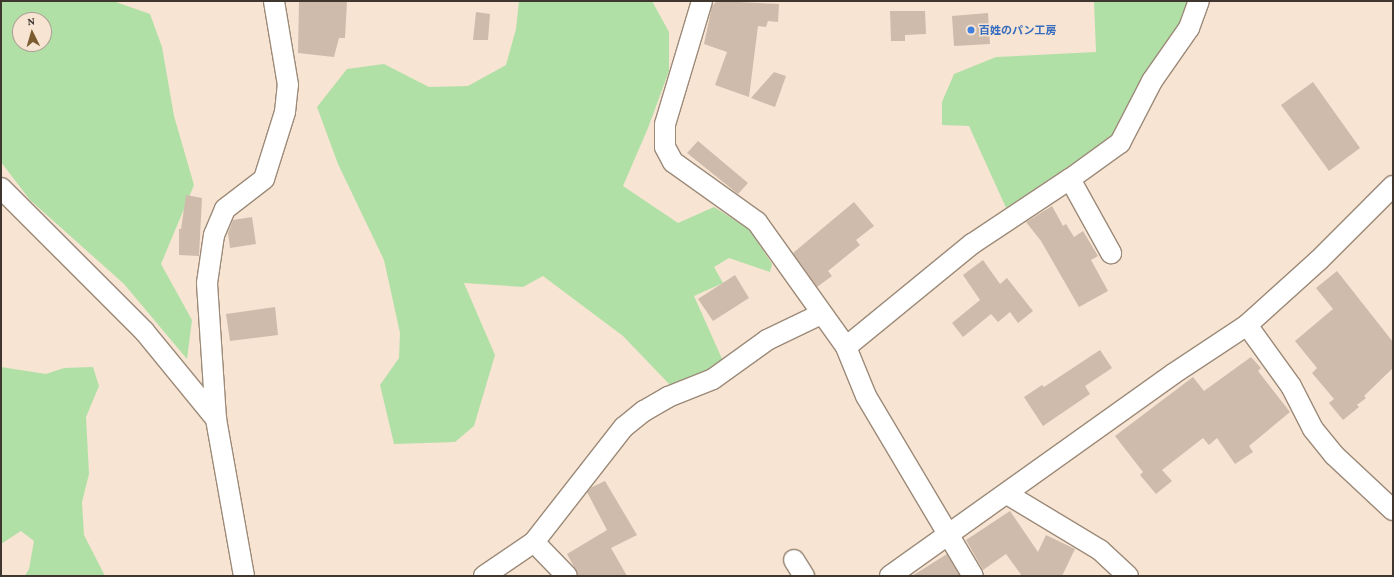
<!DOCTYPE html>
<html>
<head>
<meta charset="utf-8">
<style>
  body { margin:0 }
  #map { position:relative; width:1394px; height:577px; overflow:hidden; background:#f7e4d2; font-family:"Crimson Pro","Noto Sans JP",serif }
  div>[style] { position:absolute }
  [style*='--x'] { left:calc(var(--x)*1px); top:calc(var(--y)*1px); width:calc(var(--w)*1px); rotate:calc(var(--a)*1deg) }
  .green>* { inset:0; background:#b1e0a7 }
  .building>* { inset:0; background:#cfbbab }
  .roads { filter:drop-shadow(1px 0 #9c8a79) drop-shadow(-1px 0 #9c8a79) drop-shadow(0 1px #9c8a79) drop-shadow(0 -1px #9c8a79) }
  .minor>* { height:20px; margin:-10px; padding:0 10px; transform-origin:10px; border-radius:10px; background:#fff }
  .dots>* { width:11px; height:11px; translate:-50% -50%; box-sizing:border-box; border:2px solid #f7e4d2; border-radius:50% }
  span { translate:-50% -50%; white-space:nowrap; text-align:center; line-height:1.15; -webkit-text-stroke:3px #f7e4d2; paint-order:stroke }
  .shop-label { font-size:11px; color:#366cbe; font-weight:700 }
  .left { translate:0 -50%; text-align:left }
  .frame { position:absolute; inset:0; border:2px solid #3e362f; pointer-events:none }
  .north { position:absolute; left:12px; top:12px; width:40px; height:40px; box-sizing:border-box; background:#f7e4d2; border:1px solid #ad9e91; border-radius:50%; rotate:355deg; font-size:11px; font-weight:700; line-height:16px; text-align:center; color:#3e362f }
  .north::after { content:''; display:block; margin:auto; width:14px; height:18px; background:#7a5c30; clip-path:polygon(50% 0,100% 100%,50% 72%,0 100%) }
</style>
</head>
<body>
<div id="map">
  <div class="green">
    <div style="clip-path:polygon(evenodd,1px 1px,113px 1px,150px 14px,162px 47px,174px 116px,194px 185px,161px 264px,192px 320px,187px 359px,124px 284px,30px 200px,1px 162px,1px 1px,20px 20px,44px 20px,44px 44px,20px 44px,20px 20px)"></div>
    <div style="clip-path:polygon(519px 1px,652px 1px,669px 32px,669px 71px,648px 128px,623px 186px,678px 223px,714px 207px,749px 229px,772px 264px,770px 272px,729px 258px,714px 267px,723px 283px,694px 296px,723px 361px,695px 381px,672px 387px,623px 336px,543px 276px,523px 287px,464px 283px,495px 355px,474px 426px,455px 442px,394px 444px,380px 385px,399px 358px,400px 333px,384px 260px,338px 164px,317px 107px,347px 69px,384px 64px,429px 87px,468px 86px,506px 65px,516px 29px)"></div>
    <div style="clip-path:polygon(1094px 1px,1192px 1px,1174px 39px,1116px 138px,1007px 210px,969px 126px,942px 125px,942px 102px,954px 74px,996px 57px,1096px 52px)"></div>
    <div style="clip-path:polygon(1px 367px,46px 374px,64px 368px,93px 367px,99px 386px,86px 417px,89px 474px,82px 502px,84px 535px,105px 576px,25px 576px,29px 569px,34px 541px,21px 531px,1px 544px)"></div>
  </div>
  <div class="building">
    <div style="clip-path:polygon(299px 1px,347px 1px,345px 38px,339px 38px,334px 57px,298px 53px)"></div>
    <div style="clip-path:polygon(717px 1px,779px 4px,778px 22px,768px 21px,766px 27px,758px 26px,749px 97px,715px 85px,727px 52px,704px 44px,712px 6px)"></div>
    <div style="clip-path:polygon(890px 11px,925px 11px,926px 34px,905px 35px,905px 41px,891px 41px)"></div>
    <div style="clip-path:polygon(476px 12px,490px 14px,488px 40px,473px 40px)"></div>
    <div style="clip-path:polygon(988px 13px,990px 44px,954px 46px,952px 16px)"></div>
    <div style="clip-path:polygon(774px 72px,786px 76px,775px 107px,751px 98px)"></div>
    <div style="clip-path:polygon(1313px 82px,1360px 148px,1329px 171px,1281px 105px)"></div>
    <div style="clip-path:polygon(698px 141px,748px 183px,738px 194px,687px 153px)"></div>
    <div style="clip-path:polygon(186px 195px,202px 198px,199px 256px,179px 255px,179px 229px,181px 229px)"></div>
    <div style="clip-path:polygon(854px 202px,874px 226px,856px 240px,860px 245px,828px 271px,832px 276px,817px 287px,793px 253px)"></div>
    <div style="clip-path:polygon(1052px 206px,1063px 226px,1066px 224px,1074px 237px,1083px 231px,1098px 256px,1091px 260px,1108px 291px,1079px 307px,1041px 241px,1026px 222px)"></div>
    <div style="clip-path:polygon(252px 217px,256px 244px,230px 248px,228px 233px,233px 220px)"></div>
    <div style="clip-path:polygon(983px 260px,1000px 284px,1007px 278px,1033px 311px,1018px 323px,1010px 312px,998px 322px,991px 314px,963px 337px,952px 323px,980px 300px,963px 275px)"></div>
    <div style="clip-path:polygon(1337px 271px,1393px 342px,1393px 368px,1364px 396px,1366px 398px,1357px 405px,1359px 407px,1343px 420px,1329px 403px,1334px 399px,1312px 373px,1317px 368px,1295px 341px,1333px 309px,1316px 288px)"></div>
    <div style="clip-path:polygon(735px 275px,749px 298px,713px 321px,698px 299px)"></div>
    <div style="clip-path:polygon(275px 307px,278px 335px,230px 341px,226px 314px)"></div>
    <div style="clip-path:polygon(1100px 350px,1112px 368px,1085px 386px,1090px 394px,1043px 426px,1024px 397px,1042px 385px,1044px 387px)"></div>
    <div style="clip-path:polygon(1251px 357px,1261px 368px,1258px 371px,1290px 412px,1249px 446px,1253px 452px,1235px 464px,1217px 438px,1209px 445px,1203px 438px,1162px 470px,1172px 481px,1156px 494px,1140px 475px,1143px 472px,1115px 436px,1193px 377px,1204px 391px)"></div>
    <div style="clip-path:polygon(605px 481px,637px 535px,611px 548px,627px 576px,579px 576px,567px 554px,607px 530px,587px 492px,592px 487px)"></div>
    <div style="clip-path:polygon(1010px 511px,1038px 552px,1046px 535px,1075px 549px,1062px 576px,1022px 576px,1006px 554px,983px 570px,966px 540px)"></div>
    <div style="clip-path:polygon(947px 554px,960px 576px,912px 576px)"></div>
  </div>
  <div class="roads">
    <div class="minor">
      <div style="--x:702;--y:1;--w:128;--a:106.7"></div>
      <div style="--x:665;--y:124;--w:23;--a:90"></div>
      <div style="--x:665;--y:147;--w:17;--a:62"></div>
      <div style="--x:673;--y:162;--w:103;--a:35.5"></div>
      <div style="--x:757;--y:222;--w:153;--a:54.5"></div>
      <div style="--x:846;--y:347;--w:53;--a:67.8"></div>
      <div style="--x:866;--y:396;--w:209;--a:59.3"></div>
      <div style="--x:1070;--y:179;--w:85;--a:61"></div>
      <div style="--x:1;--y:188;--w:202;--a:45"></div>
      <div style="--x:144;--y:331;--w:114;--a:50.7"></div>
      <div style="--x:216;--y:419;--w:159;--a:79.9"></div>
      <div style="--x:1247;--y:325;--w:75;--a:54.2"></div>
      <div style="--x:1291;--y:386;--w:48;--a:62.9"></div>
      <div style="--x:1313;--y:429;--w:33;--a:51"></div>
      <div style="--x:1334;--y:455;--w:81;--a:43"></div>
      <div style="--x:846;--y:347;--w:163;--a:-39.3"></div>
      <div style="--x:972;--y:244;--w:118;--a:-33.6"></div>
      <div style="--x:1070;--y:179;--w:62;--a:-35.8"></div>
      <div style="--x:1120;--y:143;--w:70;--a:-62.7"></div>
      <div style="--x:1152;--y:81;--w:65;--a:-55.1"></div>
      <div style="--x:1189;--y:28;--w:29;--a:-70"></div>
      <div style="--x:216;--y:419;--w:136;--a:-93.8"></div>
      <div style="--x:207;--y:283;--w:49;--a:-81.7"></div>
      <div style="--x:214;--y:235;--w:28;--a:-67"></div>
      <div style="--x:225;--y:209;--w:49;--a:-37.6"></div>
      <div style="--x:264;--y:179;--w:70;--a:-72.6"></div>
      <div style="--x:285;--y:112;--w:27;--a:-84"></div>
      <div style="--x:288;--y:85;--w:85;--a:-99.5"></div>
      <div style="--x:1007;--y:494;--w:109;--a:31.1"></div>
      <div style="--x:1100;--y:550;--w:38;--a:43"></div>
      <div style="--x:534;--y:542;--w:47;--a:45.9"></div>
      <div style="--x:794;--y:560;--w:19;--a:58"></div>
      <div style="--x:484;--y:576;--w:60;--a:-34.2"></div>
      <div style="--x:534;--y:542;--w:146;--a:-52"></div>
      <div style="--x:624;--y:427;--w:26;--a:-39"></div>
      <div style="--x:644;--y:411;--w:28;--a:-30"></div>
      <div style="--x:668;--y:397;--w:48;--a:-21.8"></div>
      <div style="--x:713;--y:379;--w:67;--a:-35.8"></div>
      <div style="--x:767;--y:340;--w:60;--a:-25.7"></div>
      <div style="--x:890;--y:576;--w:348;--a:-35.5"></div>
      <div style="--x:1173;--y:374;--w:89;--a:-33.5"></div>
      <div style="--x:1247;--y:325;--w:97;--a:-42.1"></div>
      <div style="--x:1319;--y:260;--w:105;--a:-45"></div>
    </div>
  </div>
  <div class="dots">
    <div style="left:971px;top:30px;background:#3f7fe0"></div>
  </div>
  <div class="shop-label">
    <span class="left" style="left:979px;top:30px">百姓のパン工房</span>
  </div>
  <div class="frame"></div>
  <div class="north">N</div>
</div>
</body>
</html>
